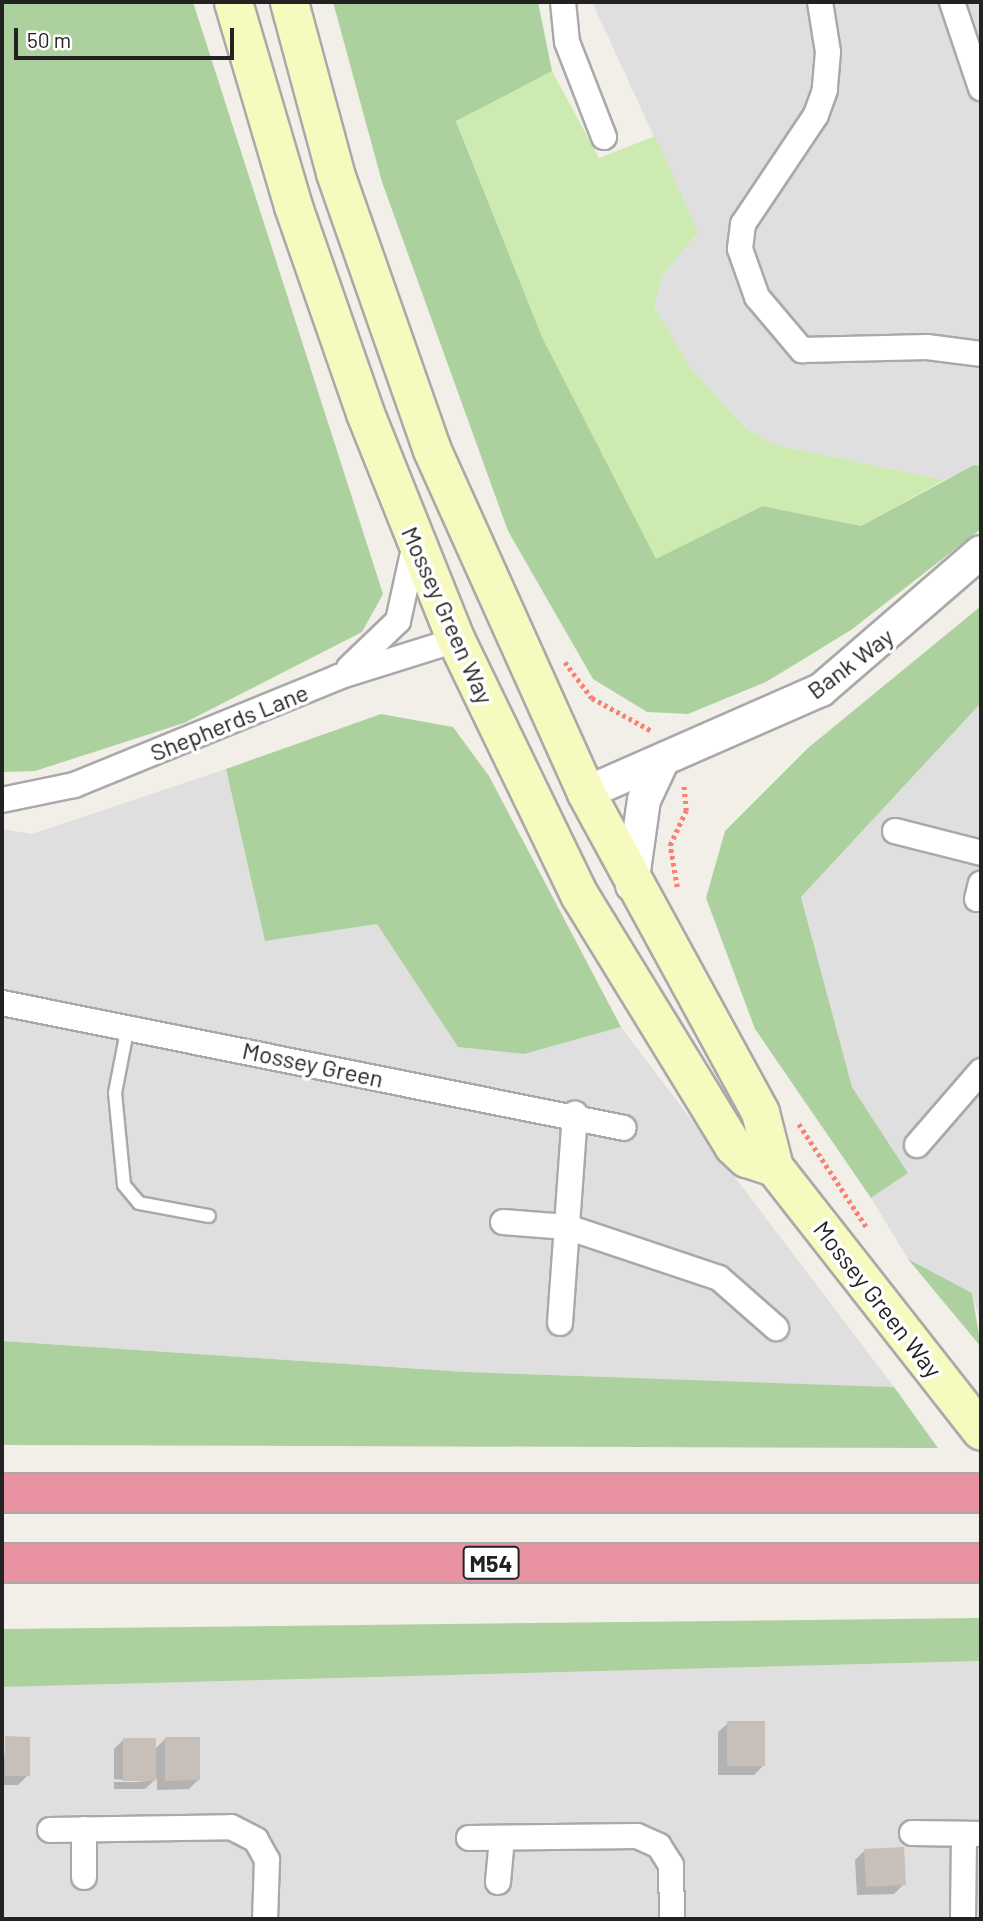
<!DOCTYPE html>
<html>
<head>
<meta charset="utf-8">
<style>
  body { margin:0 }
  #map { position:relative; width:983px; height:1921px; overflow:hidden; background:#f2efe9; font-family:Barlow,sans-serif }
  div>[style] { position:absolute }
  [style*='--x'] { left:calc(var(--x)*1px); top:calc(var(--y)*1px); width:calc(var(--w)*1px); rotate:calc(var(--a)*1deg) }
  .residential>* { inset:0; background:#e0dfdf }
  .grass>* { inset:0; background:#cdebb0 }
  .forest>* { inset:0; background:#add19e }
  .shadow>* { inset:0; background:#0003 }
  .building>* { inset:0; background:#c7bfb8 }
  .path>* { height:4.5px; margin-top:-2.25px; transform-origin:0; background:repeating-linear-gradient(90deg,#fa8072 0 3.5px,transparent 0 7px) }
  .roads { filter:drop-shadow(2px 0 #a9a9a9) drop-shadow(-2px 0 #a9a9a9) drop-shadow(0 2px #a9a9a9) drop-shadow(0 -2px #a9a9a9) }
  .service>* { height:12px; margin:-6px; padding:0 6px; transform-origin:6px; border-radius:6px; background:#fff }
  .minor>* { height:24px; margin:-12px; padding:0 12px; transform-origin:12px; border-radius:12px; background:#fff }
  .tertiary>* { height:32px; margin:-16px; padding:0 16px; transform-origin:16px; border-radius:16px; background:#fff }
  .secondary>* { height:37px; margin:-18.5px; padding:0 18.5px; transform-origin:18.5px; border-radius:18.5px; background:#f7fabf }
  .motorway>* { height:38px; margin:-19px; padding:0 19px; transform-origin:19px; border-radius:19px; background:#e892a2 }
  span { translate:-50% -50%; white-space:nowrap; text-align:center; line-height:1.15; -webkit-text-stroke:7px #fff; paint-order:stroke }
  .shield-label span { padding:2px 5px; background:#fff; border:2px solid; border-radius:5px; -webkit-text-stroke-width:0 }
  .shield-label { font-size:23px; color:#222; font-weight:700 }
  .street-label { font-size:24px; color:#222 }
  .frame { position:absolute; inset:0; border:4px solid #222; pointer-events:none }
  .scale { position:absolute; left:14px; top:28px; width:220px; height:32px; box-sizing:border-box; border:4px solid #222; border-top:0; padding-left:9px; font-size:21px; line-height:24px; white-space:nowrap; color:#222; -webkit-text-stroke:5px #fff; paint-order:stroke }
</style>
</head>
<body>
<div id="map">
  <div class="residential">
    <div style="clip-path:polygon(592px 2px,981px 2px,981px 466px,944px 480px,776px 445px,745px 428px,691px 368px,654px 307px,662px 276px,698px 232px)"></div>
    <div style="clip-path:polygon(981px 703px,981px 1325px,972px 1293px,908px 1259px,871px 1198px,908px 1173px,852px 1087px,801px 897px)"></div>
    <div style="clip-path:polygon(226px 769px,265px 941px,377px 924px,458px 1047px,524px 1054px,621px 1027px,894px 1387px,465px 1372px,2px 1341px,2px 829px,32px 834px)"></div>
    <div style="clip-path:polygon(981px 1661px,981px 1919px,2px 1919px,2px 1687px)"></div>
  </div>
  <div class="grass">
    <div style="clip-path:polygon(552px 71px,599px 158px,655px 136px,698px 232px,662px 276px,654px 307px,691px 368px,745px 428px,776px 445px,944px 480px,861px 526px,761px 506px,656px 560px,542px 337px,456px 120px)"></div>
  </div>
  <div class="forest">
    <div style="clip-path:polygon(2px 2px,193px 2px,383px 594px,362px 632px,184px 723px,35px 771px,2px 772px)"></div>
    <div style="clip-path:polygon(333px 2px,538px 2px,552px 71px,456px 121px,542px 337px,656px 559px,762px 506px,861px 526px,974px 465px,981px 466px,981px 529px,851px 630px,766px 682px,688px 714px,647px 712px,593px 679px,508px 531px,382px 182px)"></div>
    <div style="clip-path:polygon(981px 606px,981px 703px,801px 897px,852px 1087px,908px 1173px,871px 1198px,755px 1029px,706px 898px,725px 831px,808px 748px)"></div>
    <div style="clip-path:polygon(381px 714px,453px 727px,489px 776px,621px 1027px,524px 1054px,458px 1047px,377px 924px,265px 941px,226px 769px)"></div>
    <div style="clip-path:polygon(908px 1259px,972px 1293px,981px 1347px)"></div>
    <div style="clip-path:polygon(2px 1341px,465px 1372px,894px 1387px,938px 1448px,2px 1445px)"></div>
    <div style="clip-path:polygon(981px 1618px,981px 1661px,2px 1687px,2px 1629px)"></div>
  </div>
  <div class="shadow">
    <div style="clip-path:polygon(728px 1723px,764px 1765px,754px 1775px,718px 1775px,718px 1732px)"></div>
    <div style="clip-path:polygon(6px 1738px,28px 1775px,18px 1785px,2px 1785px)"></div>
    <div style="clip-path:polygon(124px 1739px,154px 1750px,165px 1739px,198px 1780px,189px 1789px,157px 1790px,157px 1778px,145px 1789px,114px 1789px,114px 1782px,147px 1782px,114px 1779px,114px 1749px)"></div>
    <div style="clip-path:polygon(864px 1851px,904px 1884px,894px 1894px,857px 1895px,855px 1860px)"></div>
  </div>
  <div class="building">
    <div style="clip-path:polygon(727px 1721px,765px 1721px,765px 1766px,727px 1766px)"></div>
    <div style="clip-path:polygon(5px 1736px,30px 1737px,30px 1776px,5px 1776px)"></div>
    <div style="clip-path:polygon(165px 1737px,200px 1737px,200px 1780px,165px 1781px)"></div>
    <div style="clip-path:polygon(123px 1738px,156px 1738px,156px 1781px,123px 1781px)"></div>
    <div style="clip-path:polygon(904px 1847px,906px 1885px,866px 1887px,864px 1849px)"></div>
  </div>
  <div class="path">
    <div style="--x:565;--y:662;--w:45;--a:53.1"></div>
    <div style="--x:592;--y:698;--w:68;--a:28.8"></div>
    <div style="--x:677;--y:887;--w:43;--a:-99.5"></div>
    <div style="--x:670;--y:845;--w:38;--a:-65"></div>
    <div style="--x:686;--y:811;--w:25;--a:-95"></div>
    <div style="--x:799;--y:1124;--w:124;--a:56.8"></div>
  </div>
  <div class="roads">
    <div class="service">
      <div style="--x:128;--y:1026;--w:68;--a:101"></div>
      <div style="--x:115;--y:1093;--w:92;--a:84.4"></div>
      <div style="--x:124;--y:1185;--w:23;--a:50"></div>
      <div style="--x:139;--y:1203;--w:71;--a:10.5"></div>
    </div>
    <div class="minor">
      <div style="--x:563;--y:2;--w:40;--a:84.3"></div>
      <div style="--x:567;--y:42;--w:102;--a:68.7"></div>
      <div style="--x:820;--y:2;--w:51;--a:80.9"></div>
      <div style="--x:828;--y:52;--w:38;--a:95"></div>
      <div style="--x:825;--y:90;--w:27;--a:110"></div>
      <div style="--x:816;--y:115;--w:131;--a:123.8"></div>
      <div style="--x:743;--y:224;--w:25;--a:97"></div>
      <div style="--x:740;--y:249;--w:51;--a:70.5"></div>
      <div style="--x:757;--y:297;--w:70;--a:49.7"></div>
      <div style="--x:802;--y:350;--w:125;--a:-1.4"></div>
      <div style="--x:927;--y:347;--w:54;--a:7.4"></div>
      <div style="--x:952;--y:2;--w:91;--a:71.4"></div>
      <div style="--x:349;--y:668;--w:68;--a:-43.8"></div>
      <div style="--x:398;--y:621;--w:79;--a:-77.6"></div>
      <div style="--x:2;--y:800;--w:74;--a:-11.8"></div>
      <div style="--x:74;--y:785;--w:285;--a:-22.2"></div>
      <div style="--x:338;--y:677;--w:124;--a:-17.4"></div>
      <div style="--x:895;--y:831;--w:89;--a:14.3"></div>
      <div style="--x:977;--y:899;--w:16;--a:-76"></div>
      <div style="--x:2;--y:1003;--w:634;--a:11.36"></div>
      <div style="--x:917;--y:1145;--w:98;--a:-49.1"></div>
      <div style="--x:503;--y:1222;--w:64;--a:4.5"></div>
      <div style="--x:567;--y:1227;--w:160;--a:18.5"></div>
      <div style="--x:719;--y:1278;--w:76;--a:41.3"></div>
      <div style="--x:560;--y:1323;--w:210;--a:-85.9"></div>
      <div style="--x:50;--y:1830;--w:181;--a:-0.9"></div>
      <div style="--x:231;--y:1827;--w:28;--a:27"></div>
      <div style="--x:256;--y:1840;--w:23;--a:61"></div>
      <div style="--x:267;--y:1860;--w:59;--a:91.9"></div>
      <div style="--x:912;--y:1833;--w:69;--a:0.8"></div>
      <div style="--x:469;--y:1838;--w:168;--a:-0.7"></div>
      <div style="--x:637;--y:1836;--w:24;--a:24"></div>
      <div style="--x:659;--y:1846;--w:22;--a:58"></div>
      <div style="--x:671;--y:1865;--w:54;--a:88.9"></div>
      <div style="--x:84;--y:1877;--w:48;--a:-90"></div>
      <div style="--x:498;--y:1882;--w:44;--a:-84.8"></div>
      <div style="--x:963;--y:1919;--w:84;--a:-89.3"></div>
    </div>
    <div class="tertiary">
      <div style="--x:586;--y:793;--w:257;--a:-23.7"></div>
      <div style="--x:821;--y:690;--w:211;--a:-40.8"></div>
      <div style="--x:632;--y:885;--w:86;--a:-82"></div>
      <div style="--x:644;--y:800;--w:42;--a:-64.7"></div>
    </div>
    <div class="secondary">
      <div style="--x:233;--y:2;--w:213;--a:73.6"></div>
      <div style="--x:293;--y:206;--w:219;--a:70.8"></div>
      <div style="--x:365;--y:413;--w:245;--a:68.2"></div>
      <div style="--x:456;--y:640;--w:284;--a:64.2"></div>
      <div style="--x:580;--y:896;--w:293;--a:58.5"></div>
      <div style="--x:733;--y:1146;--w:18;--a:43"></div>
      <div style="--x:746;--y:1158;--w:29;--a:18"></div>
      <div style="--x:289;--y:2;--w:177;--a:74.9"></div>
      <div style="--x:335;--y:173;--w:293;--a:70.7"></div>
      <div style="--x:432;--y:450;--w:376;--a:65.8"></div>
      <div style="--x:586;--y:793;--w:363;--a:61.4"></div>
      <div style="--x:760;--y:1112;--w:57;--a:75.7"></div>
      <div style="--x:774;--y:1167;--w:335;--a:51.9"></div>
    </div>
    <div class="motorway">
      <div style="--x:2;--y:1493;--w:979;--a:0"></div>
      <div style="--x:2;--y:1563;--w:979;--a:0"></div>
    </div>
  </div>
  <div class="shield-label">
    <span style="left:491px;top:1563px">M54</span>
  </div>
  <div class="street-label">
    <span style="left:448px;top:615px;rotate:66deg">Mossey Green Way</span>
    <span style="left:850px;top:663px;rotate:-37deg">Bank Way</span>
    <span style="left:229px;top:722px;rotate:-22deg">Shepherds Lane</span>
    <span style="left:313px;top:1064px;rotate:12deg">Mossey Green</span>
    <span style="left:878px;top:1299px;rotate:52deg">Mossey Green Way</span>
  </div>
  <div class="frame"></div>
  <div class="scale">50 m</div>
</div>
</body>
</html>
